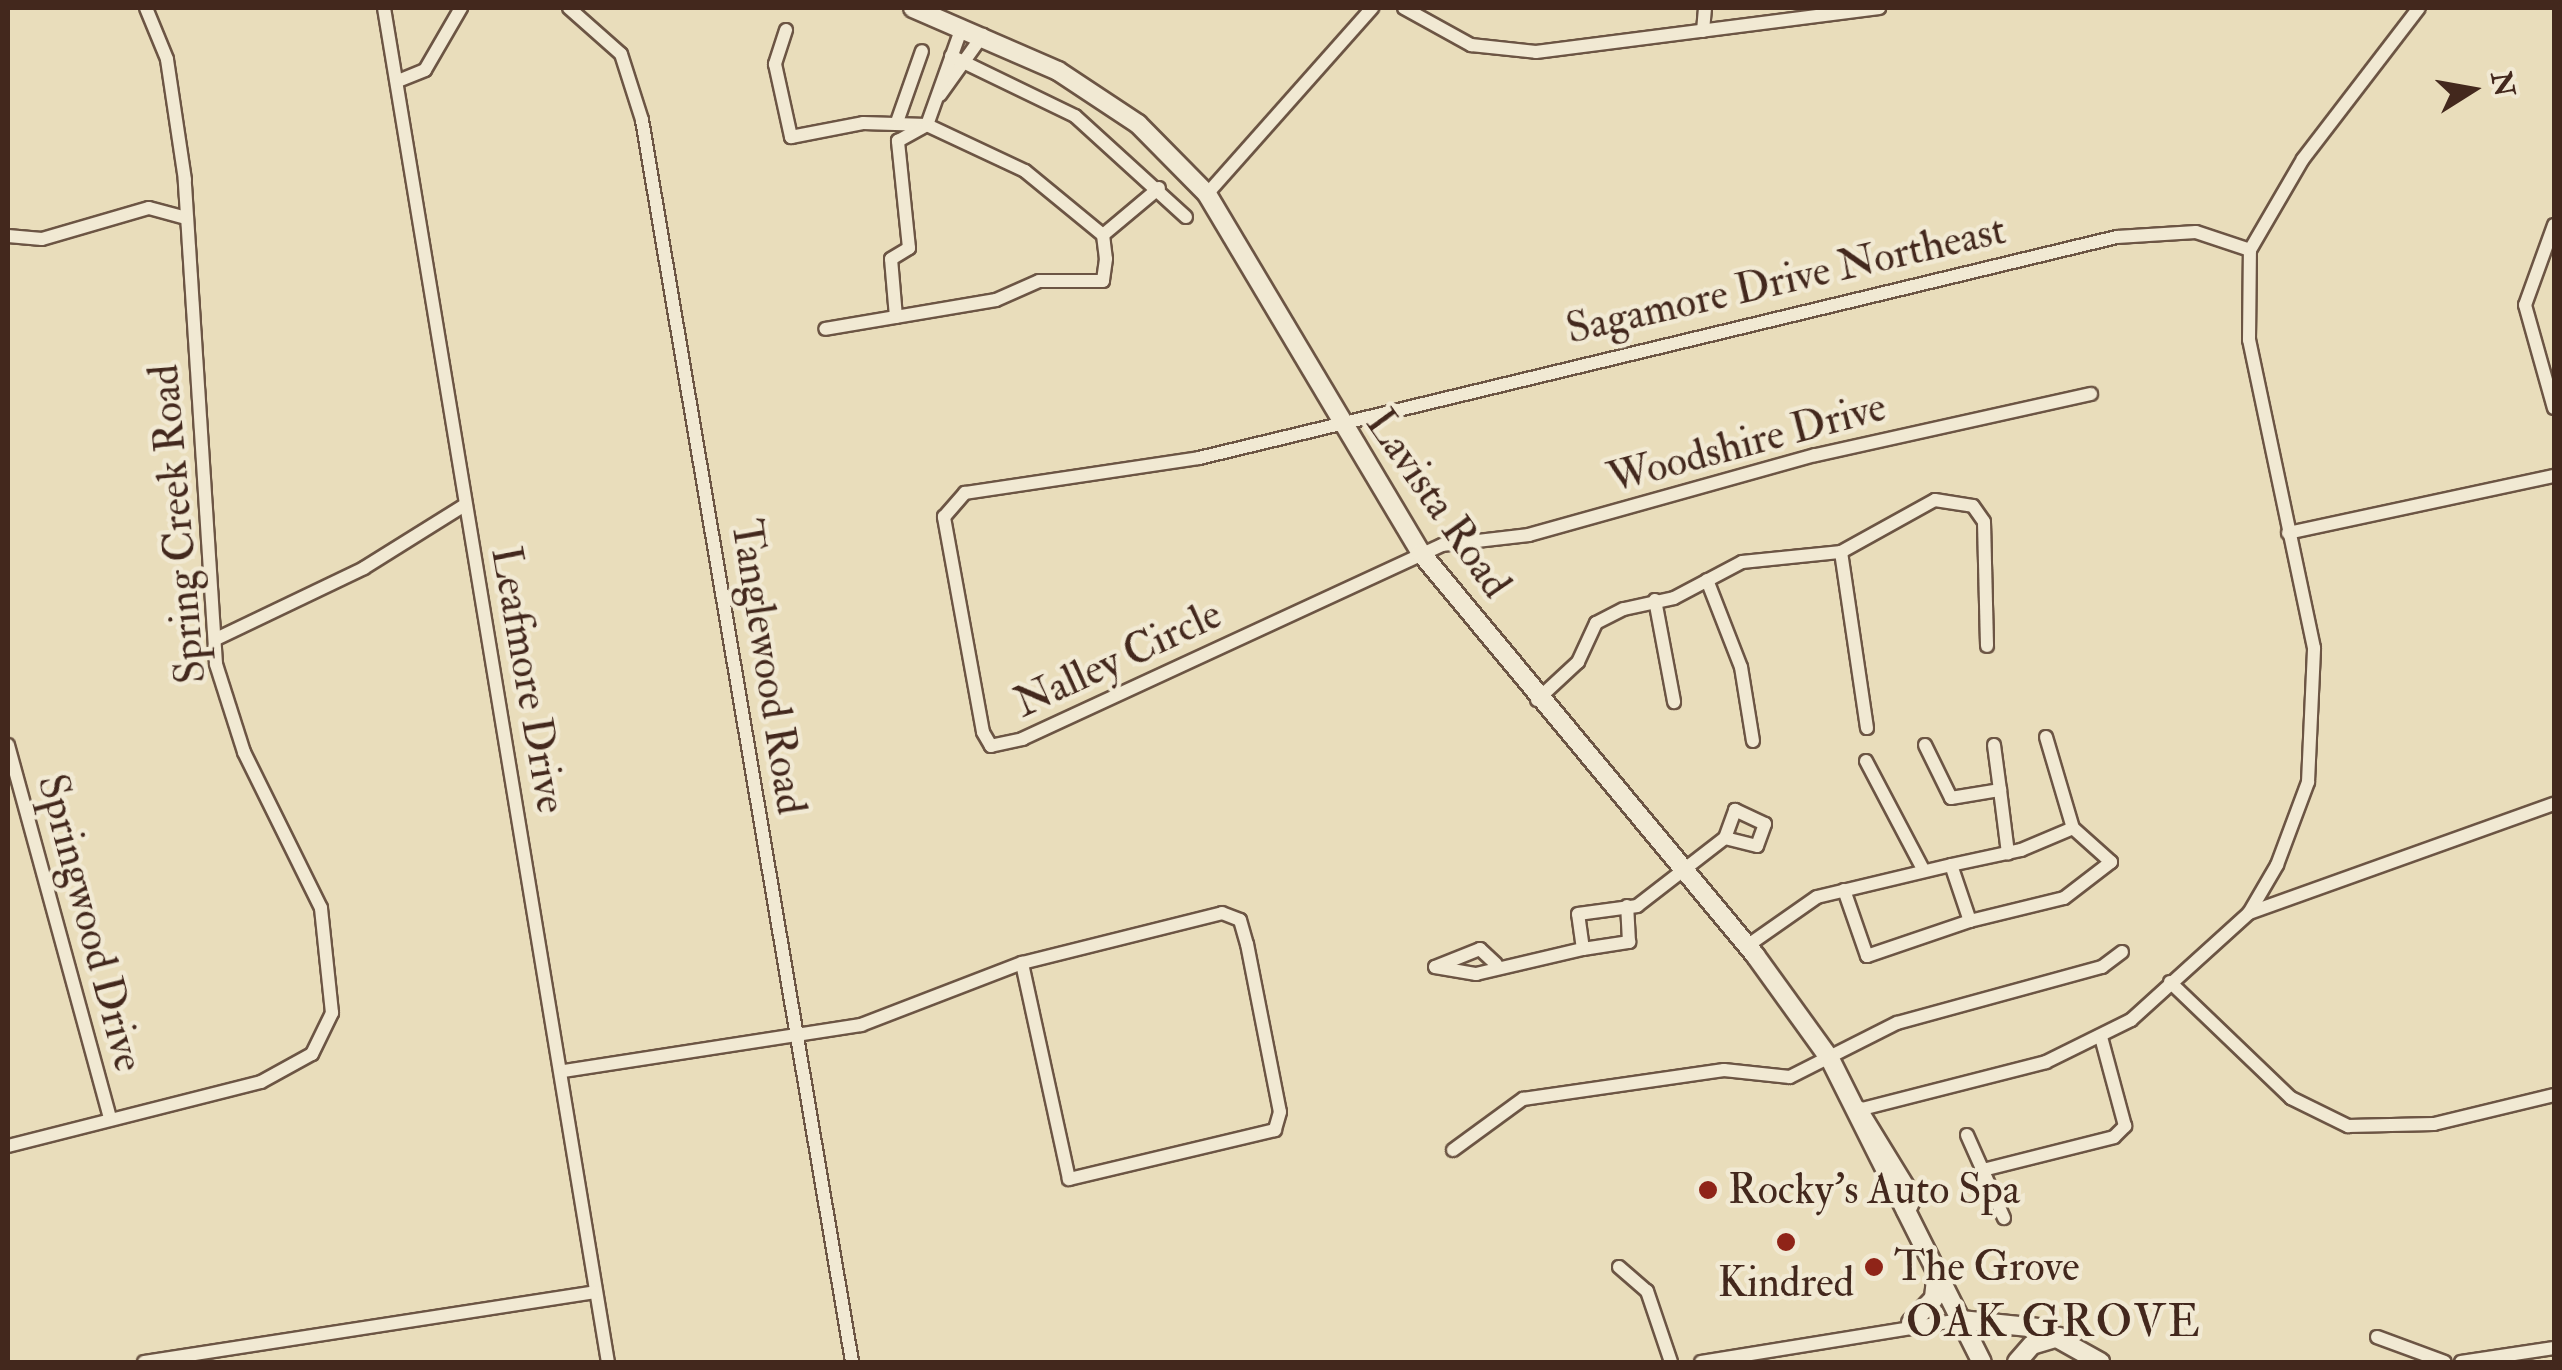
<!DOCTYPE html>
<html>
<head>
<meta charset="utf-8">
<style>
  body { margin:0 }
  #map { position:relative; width:2562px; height:1370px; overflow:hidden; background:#e9ddbb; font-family:"IM FELL Double Pica",serif }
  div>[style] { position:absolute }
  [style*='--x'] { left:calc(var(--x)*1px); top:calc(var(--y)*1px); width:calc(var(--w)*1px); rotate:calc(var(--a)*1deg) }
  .roads { filter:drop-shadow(2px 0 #6c5544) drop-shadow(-2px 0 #6c5544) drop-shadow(0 2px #6c5544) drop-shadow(0 -2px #6c5544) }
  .street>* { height:12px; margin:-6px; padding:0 6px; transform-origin:6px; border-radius:6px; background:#f1e9d3 }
  .secondary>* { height:18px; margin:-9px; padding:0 9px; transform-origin:9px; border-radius:9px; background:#f1e9d3 }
  .dots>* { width:28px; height:28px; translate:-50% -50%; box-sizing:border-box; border:5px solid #f1e9d3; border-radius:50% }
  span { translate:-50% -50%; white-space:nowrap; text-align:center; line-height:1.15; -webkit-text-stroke:9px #f1e9d3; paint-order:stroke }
  .street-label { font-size:42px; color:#43281d }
  .poi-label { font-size:42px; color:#43281d }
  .left { translate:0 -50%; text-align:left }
  .neighbourhood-label { font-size:45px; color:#43281d; letter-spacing:2.5px }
  .frame { position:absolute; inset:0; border:10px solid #43281d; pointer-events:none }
  .north { position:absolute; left:2422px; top:40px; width:100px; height:100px; -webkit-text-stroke:8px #f1e9d3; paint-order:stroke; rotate:79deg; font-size:28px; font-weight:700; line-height:40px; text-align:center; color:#43281d }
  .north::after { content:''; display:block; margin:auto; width:35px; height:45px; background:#43281d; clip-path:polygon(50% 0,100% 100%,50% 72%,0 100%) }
</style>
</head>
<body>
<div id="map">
  <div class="roads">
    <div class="street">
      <div style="--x:384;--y:8;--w:1372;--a:80.61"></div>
      <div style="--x:569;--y:8;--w:69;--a:41.5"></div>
      <div style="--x:621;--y:54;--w:69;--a:72.3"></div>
      <div style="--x:642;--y:120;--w:1260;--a:80.4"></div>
      <div style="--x:1404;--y:8;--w:77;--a:28.9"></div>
      <div style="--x:1471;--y:45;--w:65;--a:6.1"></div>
      <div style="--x:1536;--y:52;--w:346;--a:-7.3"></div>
      <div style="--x:786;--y:30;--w:36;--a:108"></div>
      <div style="--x:775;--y:64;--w:75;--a:77.6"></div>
      <div style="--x:791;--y:137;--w:73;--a:-11"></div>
      <div style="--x:863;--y:123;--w:64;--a:1.8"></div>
      <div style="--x:927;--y:125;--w:108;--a:25.1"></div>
      <div style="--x:1025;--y:171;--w:101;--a:39.4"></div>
      <div style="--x:1103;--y:235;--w:24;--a:83"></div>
      <div style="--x:1106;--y:259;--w:22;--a:98"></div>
      <div style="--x:1103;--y:281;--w:64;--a:180"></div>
      <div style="--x:1039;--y:281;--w:47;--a:156.2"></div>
      <div style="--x:996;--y:300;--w:173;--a:170.4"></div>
      <div style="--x:1703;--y:31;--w:23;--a:-85"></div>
      <div style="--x:951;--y:56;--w:138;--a:25.8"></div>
      <div style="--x:1075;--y:116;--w:150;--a:42.3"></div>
      <div style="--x:398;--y:81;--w:29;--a:-22"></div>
      <div style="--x:425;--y:70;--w:72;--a:-59.9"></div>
      <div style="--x:940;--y:95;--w:74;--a:-54.4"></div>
      <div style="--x:897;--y:122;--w:75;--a:-70.6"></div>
      <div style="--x:1207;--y:194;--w:249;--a:-48.4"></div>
      <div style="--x:2554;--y:225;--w:85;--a:109.9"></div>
      <div style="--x:2525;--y:305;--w:107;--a:74.3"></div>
      <div style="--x:1103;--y:235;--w:73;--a:-40"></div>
      <div style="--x:8;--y:236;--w:34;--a:5"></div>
      <div style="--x:42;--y:239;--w:111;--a:-16.2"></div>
      <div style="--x:149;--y:208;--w:38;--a:15"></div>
      <div style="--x:896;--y:317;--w:58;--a:-94.9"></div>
      <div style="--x:891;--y:259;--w:21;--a:-31"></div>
      <div style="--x:909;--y:248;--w:108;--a:-95.9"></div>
      <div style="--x:898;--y:141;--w:33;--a:-29"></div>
      <div style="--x:927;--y:125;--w:104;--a:-70.3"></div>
      <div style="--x:2091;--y:394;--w:283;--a:167.5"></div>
      <div style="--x:1815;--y:455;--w:297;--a:164.4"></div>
      <div style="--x:1529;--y:535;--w:88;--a:173.4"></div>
      <div style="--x:1442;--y:545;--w:462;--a:155.2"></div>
      <div style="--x:1023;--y:739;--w:33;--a:168"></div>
      <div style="--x:991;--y:746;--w:16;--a:-120"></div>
      <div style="--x:983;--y:732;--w:219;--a:-100.3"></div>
      <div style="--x:944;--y:517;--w:32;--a:-49"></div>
      <div style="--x:965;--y:493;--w:237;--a:-8.5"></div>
      <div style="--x:1199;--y:458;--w:944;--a:-13.54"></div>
      <div style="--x:2117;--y:237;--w:79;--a:-3.6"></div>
      <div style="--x:2196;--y:232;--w:57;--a:18.4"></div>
      <div style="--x:2288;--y:533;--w:272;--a:-12.1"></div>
      <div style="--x:1841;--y:552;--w:178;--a:81.6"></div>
      <div style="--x:1707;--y:580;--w:93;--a:68.7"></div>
      <div style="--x:1741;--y:667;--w:75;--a:80.8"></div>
      <div style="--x:1655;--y:600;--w:104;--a:79.4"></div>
      <div style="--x:216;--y:639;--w:164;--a:-25.6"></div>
      <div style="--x:364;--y:568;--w:119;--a:-32"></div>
      <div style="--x:1537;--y:700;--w:56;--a:-42.8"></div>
      <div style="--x:1578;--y:662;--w:43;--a:-65.2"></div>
      <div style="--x:1596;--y:623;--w:31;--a:-27"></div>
      <div style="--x:1624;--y:609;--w:51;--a:-12.4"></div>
      <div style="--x:1674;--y:598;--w:77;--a:-27.9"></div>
      <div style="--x:1742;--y:562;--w:100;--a:-5.8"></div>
      <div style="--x:1841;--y:552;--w:107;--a:-29"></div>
      <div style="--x:1935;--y:500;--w:38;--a:9"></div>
      <div style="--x:1973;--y:506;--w:19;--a:55"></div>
      <div style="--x:1984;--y:522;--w:124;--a:88.6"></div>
      <div style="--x:2046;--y:737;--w:95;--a:73.5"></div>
      <div style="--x:8;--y:745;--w:387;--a:74.7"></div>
      <div style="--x:1925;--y:745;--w:59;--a:63.9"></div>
      <div style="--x:1951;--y:798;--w:50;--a:-9.3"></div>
      <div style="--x:2000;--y:790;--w:64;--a:82.8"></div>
      <div style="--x:1994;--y:745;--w:45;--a:82.4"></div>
      <div style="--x:1866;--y:761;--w:124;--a:62.2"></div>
      <div style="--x:1844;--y:890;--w:70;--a:70.8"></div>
      <div style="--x:1867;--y:956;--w:109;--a:-18.8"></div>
      <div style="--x:1222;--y:913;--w:19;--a:21"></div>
      <div style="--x:1240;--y:920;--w:25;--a:74"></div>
      <div style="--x:1247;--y:944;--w:171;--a:78.9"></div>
      <div style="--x:1280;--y:1112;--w:19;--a:106"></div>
      <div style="--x:1275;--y:1130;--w:212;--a:166.6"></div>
      <div style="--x:1069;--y:1179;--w:221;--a:-102.3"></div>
      <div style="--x:1022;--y:963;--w:206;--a:-14"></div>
      <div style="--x:2249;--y:913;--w:324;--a:-19.7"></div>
      <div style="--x:1747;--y:946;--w:85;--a:-35"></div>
      <div style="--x:1817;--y:897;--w:138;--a:-13.4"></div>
      <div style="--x:1951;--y:865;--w:72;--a:-12.1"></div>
      <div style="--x:2021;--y:850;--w:56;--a:-22.9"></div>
      <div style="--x:2073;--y:828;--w:51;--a:41.8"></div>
      <div style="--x:2111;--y:862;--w:59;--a:142.5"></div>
      <div style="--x:2064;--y:898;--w:97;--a:166.3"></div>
      <div style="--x:1970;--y:921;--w:59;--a:-108.7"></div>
      <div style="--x:1583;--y:949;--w:47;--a:-8.7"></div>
      <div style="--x:1629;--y:942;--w:36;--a:-93"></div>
      <div style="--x:1496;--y:964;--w:22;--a:-137"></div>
      <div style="--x:1480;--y:949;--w:48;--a:158.2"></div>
      <div style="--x:1435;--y:967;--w:42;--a:9.7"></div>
      <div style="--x:1476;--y:974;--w:110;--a:-13.2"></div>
      <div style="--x:1583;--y:949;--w:35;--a:-98"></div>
      <div style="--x:1578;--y:914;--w:60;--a:-7.7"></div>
      <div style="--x:1637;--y:906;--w:111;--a:-37.7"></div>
      <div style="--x:1725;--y:838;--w:30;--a:-70"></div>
      <div style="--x:1735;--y:810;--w:33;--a:25"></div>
      <div style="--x:1765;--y:824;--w:23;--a:110"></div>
      <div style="--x:1757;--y:846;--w:33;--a:-166"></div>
      <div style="--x:2170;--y:982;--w:168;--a:43.8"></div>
      <div style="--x:2291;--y:1098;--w:64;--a:26.2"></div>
      <div style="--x:2348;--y:1126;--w:86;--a:-1.3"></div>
      <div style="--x:2434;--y:1124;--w:123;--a:-13.6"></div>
      <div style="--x:564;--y:1071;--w:301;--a:-8.8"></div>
      <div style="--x:861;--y:1025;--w:173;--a:-21.1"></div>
      <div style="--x:1858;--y:1110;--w:194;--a:-14.3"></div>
      <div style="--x:2046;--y:1062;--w:95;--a:-26.3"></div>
      <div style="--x:2131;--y:1020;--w:159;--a:-42.2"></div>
      <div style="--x:2249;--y:913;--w:56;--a:-59.7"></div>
      <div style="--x:2277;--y:865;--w:89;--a:-69.5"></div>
      <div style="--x:2308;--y:782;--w:134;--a:-87.4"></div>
      <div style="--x:2314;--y:648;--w:315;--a:-101.9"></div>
      <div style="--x:2249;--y:340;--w:90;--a:-89.4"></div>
      <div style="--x:2250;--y:250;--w:105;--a:-59.8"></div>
      <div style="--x:2303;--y:159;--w:190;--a:-52.5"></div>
      <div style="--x:1967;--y:1135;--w:91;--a:66"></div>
      <div style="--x:8;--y:1146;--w:261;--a:-14.2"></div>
      <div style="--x:261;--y:1082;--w:58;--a:-28.8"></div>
      <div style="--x:312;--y:1054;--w:46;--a:-64"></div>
      <div style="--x:332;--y:1013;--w:106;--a:-96"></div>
      <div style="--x:321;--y:908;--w:174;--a:-116.3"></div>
      <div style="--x:244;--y:752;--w:92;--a:-107.7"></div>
      <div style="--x:216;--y:664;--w:485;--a:-93.7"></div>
      <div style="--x:185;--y:180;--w:122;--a:-98.5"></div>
      <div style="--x:167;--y:59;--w:55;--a:-112.4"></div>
      <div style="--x:1453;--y:1150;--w:87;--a:-36.1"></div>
      <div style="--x:1523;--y:1099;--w:203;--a:-8.2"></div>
      <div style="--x:1724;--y:1070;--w:66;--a:6.1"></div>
      <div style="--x:1790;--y:1077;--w:120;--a:-26.8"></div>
      <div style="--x:1897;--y:1023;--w:213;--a:-15.3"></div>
      <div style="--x:2102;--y:967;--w:25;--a:-37"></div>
      <div style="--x:1987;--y:1169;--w:131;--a:-14.1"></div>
      <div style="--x:2114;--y:1137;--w:16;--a:-45"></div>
      <div style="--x:2125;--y:1126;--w:92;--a:-105.1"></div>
      <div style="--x:1619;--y:1267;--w:37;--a:41"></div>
      <div style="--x:1647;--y:1291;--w:75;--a:71.3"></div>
      <div style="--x:2377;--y:1337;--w:72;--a:20.2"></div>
      <div style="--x:144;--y:1362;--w:457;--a:-8.8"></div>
      <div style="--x:1701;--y:1362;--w:263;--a:-9.2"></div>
      <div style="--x:2461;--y:1362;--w:94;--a:-8.6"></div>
    </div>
    <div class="secondary">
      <div style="--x:913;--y:8;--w:158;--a:23.5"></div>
      <div style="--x:1058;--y:71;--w:96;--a:33.5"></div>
      <div style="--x:1138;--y:124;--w:98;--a:45.4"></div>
      <div style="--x:1207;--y:194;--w:418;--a:59.2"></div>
      <div style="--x:1421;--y:553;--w:523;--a:50.28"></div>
      <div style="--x:1755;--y:955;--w:128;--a:54.2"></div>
      <div style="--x:1830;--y:1059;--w:339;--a:63.4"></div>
      <div style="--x:1858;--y:1110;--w:103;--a:58.5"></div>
      <div style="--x:1912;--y:1198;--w:14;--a:115"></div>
      <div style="--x:1961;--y:1320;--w:78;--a:5.9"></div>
      <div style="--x:2039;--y:1328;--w:70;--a:29.1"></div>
      <div style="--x:1911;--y:1323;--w:34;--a:-47"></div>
      <div style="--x:1934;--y:1298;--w:28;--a:-84"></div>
      <div style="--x:2017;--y:1362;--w:23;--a:-49"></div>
      <div style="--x:2032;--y:1345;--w:28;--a:-17"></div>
    </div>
  </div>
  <div class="dots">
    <div style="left:1708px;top:1190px;background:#8f2418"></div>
    <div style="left:1786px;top:1242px;background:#8f2418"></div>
    <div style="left:1874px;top:1267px;background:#8f2418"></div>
  </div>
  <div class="street-label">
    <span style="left:1786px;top:280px;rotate:-13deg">Sagamore Drive Northeast</span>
    <span style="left:1747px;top:443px;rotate:-15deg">Woodshire Drive</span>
    <span style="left:1438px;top:504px;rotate:55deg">Lavista Road</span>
    <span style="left:178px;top:524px;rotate:-95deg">Spring Creek Road</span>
    <span style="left:1118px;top:659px;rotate:-25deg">Nalley Circle</span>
    <span style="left:768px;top:667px;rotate:81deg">Tanglewood Road</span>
    <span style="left:528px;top:680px;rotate:80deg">Leafmore Drive</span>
    <span style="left:90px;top:923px;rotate:75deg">Springwood Drive</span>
  </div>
  <div class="poi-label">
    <span class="left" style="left:1728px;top:1190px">Rocky's Auto Spa</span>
    <span class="left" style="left:1894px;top:1267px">The Grove</span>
    <span style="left:1786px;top:1283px">Kindred</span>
  </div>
  <div class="neighbourhood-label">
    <span style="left:2054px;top:1323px">OAK GROVE</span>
  </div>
  <div class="frame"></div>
  <div class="north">N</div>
</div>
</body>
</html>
